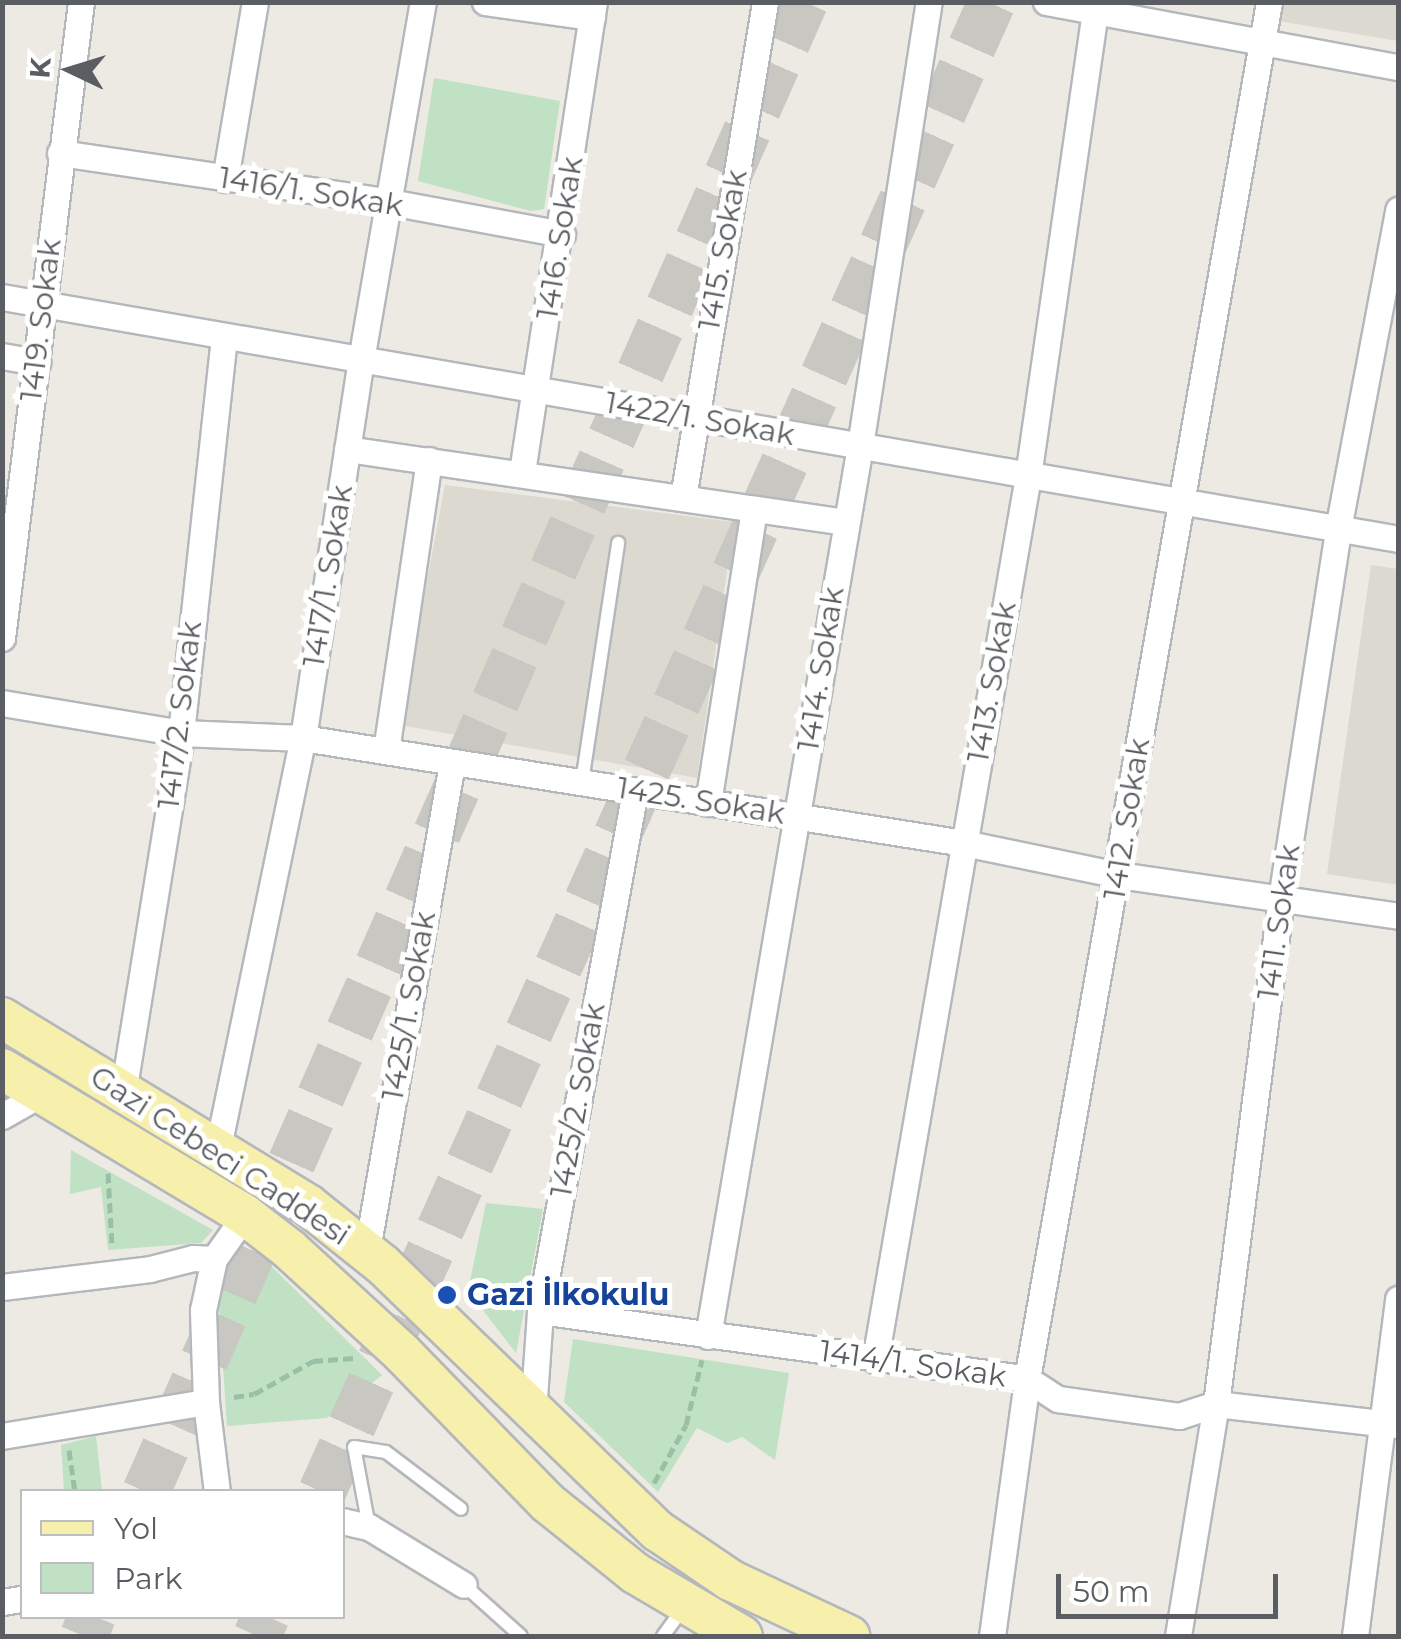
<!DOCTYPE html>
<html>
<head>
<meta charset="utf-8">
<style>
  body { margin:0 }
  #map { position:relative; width:1401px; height:1639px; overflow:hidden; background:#eceae2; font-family:Montserrat,sans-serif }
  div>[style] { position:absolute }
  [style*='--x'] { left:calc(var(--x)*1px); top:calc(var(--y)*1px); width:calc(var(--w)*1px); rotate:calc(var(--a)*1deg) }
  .education>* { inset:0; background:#dbd9d0 }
  .green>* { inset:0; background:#c0e1c3 }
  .highway-tunnel>* { height:48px; margin-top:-24px; transform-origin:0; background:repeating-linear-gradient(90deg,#c8c7c2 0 48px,transparent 0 72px) }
  .path>* { height:5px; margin-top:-2.5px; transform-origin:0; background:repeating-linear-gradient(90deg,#99bfa6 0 10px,transparent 0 15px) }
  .roads { filter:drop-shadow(2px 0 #b4b7bb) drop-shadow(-2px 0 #b4b7bb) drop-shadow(0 2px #b4b7bb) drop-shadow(0 -2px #b4b7bb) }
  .lane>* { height:12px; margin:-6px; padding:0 6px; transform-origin:6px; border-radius:6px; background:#fff }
  .street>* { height:25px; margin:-12.5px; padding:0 12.5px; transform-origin:12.5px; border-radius:12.5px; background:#fff }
  .primary>* { height:40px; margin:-20px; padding:0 20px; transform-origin:20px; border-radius:20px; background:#f7f0ac }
  .dots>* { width:28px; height:28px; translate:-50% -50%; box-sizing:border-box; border:5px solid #fff; border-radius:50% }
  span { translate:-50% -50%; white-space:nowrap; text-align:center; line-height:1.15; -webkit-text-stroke:10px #fff; paint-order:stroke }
  .street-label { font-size:30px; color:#5a5d61 }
  .transit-label { font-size:30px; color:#164399; font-weight:700 }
  .left { translate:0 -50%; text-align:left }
  .frame { position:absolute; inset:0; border:5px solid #5a5d61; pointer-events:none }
  .legend { position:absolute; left:20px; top:1489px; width:325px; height:130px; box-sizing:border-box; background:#fff; border:2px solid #bdbec0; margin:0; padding:12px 18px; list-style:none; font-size:30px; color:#5a5d61 }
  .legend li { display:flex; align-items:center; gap:20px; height:50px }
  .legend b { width:50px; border:2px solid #bdbec0 }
  .north { position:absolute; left:20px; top:20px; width:100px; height:100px; -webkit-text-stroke:8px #fff; paint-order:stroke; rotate:274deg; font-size:28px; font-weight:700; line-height:40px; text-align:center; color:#5a5d61 }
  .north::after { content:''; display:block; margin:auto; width:35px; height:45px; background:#5a5d61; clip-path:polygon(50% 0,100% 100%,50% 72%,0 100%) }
  .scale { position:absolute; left:1056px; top:1574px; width:222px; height:45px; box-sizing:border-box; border:5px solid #5a5d61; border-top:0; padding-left:12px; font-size:30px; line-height:35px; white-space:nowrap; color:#5a5d61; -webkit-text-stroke:8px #fff; paint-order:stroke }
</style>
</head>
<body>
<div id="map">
  <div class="education">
    <div style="clip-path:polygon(1281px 3px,1398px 3px,1398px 41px,1278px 21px)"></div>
    <div style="clip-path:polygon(445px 485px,734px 522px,697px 778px,400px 725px)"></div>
    <div style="clip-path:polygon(1371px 565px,1398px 569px,1398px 885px,1327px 874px)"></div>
  </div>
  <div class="green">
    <div style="clip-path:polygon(434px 78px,560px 101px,544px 209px,531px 211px,418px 181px)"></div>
    <div style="clip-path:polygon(71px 1150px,213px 1230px,201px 1243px,108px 1250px,101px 1187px,70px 1194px)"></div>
    <div style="clip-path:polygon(486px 1203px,543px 1209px,516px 1353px,468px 1291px)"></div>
    <div style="clip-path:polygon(268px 1263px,382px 1375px,327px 1418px,227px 1426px,218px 1292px,236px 1266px)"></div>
    <div style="clip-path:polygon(573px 1339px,789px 1373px,775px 1460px,742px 1437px,727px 1443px,697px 1428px,658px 1492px,564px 1402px)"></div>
    <div style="clip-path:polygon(96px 1436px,102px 1491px,64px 1491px,61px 1445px)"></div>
  </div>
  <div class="highway-tunnel">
    <div style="--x:146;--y:1492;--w:1629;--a:-66.17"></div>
    <div style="--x:322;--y:1492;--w:1634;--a:-65.79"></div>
    <div style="--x:84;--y:1636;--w:22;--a:-68"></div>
    <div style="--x:257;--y:1636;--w:22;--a:-66"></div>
  </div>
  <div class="path">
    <div style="--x:108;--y:1173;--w:73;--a:86.9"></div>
    <div style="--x:234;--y:1397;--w:20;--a:-9"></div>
    <div style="--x:254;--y:1394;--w:68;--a:-29.2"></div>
    <div style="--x:313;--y:1361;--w:41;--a:-4.2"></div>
    <div style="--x:69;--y:1450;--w:42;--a:81.9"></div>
    <div style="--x:654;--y:1483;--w:66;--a:-61.1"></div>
    <div style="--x:686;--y:1425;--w:67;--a:-76.2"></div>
  </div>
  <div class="roads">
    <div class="lane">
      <div style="--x:582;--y:782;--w:242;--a:-81.4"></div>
      <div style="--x:369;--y:1527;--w:81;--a:-100.6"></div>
      <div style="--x:354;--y:1447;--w:32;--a:9"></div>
      <div style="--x:386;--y:1452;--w:94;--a:37.2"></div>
      <div style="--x:464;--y:1585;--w:76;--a:41.8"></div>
      <div style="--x:663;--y:1636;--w:36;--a:-54"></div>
    </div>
    <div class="street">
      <div style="--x:485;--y:2;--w:108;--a:8"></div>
      <div style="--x:1046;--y:2;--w:358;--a:10.5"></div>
      <div style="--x:60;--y:153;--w:334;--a:8.4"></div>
      <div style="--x:390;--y:202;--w:175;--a:10.5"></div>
      <div style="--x:225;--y:179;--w:180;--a:-80.4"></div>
      <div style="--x:2;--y:297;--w:1417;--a:9.83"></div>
      <div style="--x:2;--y:356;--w:36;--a:10"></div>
      <div style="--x:347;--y:449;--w:503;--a:8.34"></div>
      <div style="--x:522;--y:472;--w:475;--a:-81.3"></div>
      <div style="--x:683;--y:498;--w:503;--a:-80.61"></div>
      <div style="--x:2;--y:638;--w:641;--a:-82.92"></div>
      <div style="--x:2;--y:703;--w:181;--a:9.5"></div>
      <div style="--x:181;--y:733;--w:122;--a:2.3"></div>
      <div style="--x:303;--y:738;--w:669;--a:9.03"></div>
      <div style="--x:964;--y:843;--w:157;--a:11.7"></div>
      <div style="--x:1118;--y:875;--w:283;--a:8.3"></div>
      <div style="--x:386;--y:751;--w:294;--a:-81.6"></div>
      <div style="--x:708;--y:803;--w:297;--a:-81.1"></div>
      <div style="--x:123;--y:1093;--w:365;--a:-80.8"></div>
      <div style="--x:181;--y:733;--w:399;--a:-83.8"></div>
      <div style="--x:2;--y:1116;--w:48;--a:-29.7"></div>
      <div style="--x:218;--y:1147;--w:418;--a:-78.3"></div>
      <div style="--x:303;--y:738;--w:382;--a:-81.3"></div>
      <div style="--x:361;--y:360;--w:363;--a:-80.2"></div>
      <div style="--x:367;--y:1250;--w:495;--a:-80.1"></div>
      <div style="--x:2;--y:1287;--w:149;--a:-6.9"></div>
      <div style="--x:150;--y:1269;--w:44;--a:-14.3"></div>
      <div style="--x:193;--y:1258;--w:21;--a:3"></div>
      <div style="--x:540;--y:1311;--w:492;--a:7.9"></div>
      <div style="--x:1027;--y:1379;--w:37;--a:33"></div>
      <div style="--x:1058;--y:1399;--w:122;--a:8"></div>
      <div style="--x:1179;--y:1416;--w:39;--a:-18"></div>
      <div style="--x:1216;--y:1404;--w:183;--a:6.6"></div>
      <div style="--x:708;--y:1336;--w:903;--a:-80.31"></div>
      <div style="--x:860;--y:446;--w:449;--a:-81.2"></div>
      <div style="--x:875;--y:1360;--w:897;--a:-80.18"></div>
      <div style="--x:1028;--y:476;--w:479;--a:-81.8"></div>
      <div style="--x:533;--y:1412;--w:101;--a:-86"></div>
      <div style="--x:540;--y:1311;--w:529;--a:-79.65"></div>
      <div style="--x:2;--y:1436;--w:207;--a:-9.5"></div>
      <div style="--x:217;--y:1492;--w:91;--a:-97"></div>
      <div style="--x:206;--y:1402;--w:92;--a:-91.9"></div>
      <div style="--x:203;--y:1310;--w:52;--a:-77.8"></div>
      <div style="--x:214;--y:1259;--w:54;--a:-54.8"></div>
      <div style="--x:342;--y:1521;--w:28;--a:13"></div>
      <div style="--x:369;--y:1527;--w:111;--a:31.4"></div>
      <div style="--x:2;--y:1602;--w:20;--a:-9"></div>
      <div style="--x:992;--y:1636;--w:259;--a:-82.2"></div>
      <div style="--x:1027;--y:1379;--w:1398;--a:-80.03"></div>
      <div style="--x:1178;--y:1636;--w:235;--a:-80.7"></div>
      <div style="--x:1216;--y:1404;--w:509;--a:-82.67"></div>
      <div style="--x:1281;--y:899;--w:374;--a:-81.2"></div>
      <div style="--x:1338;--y:529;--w:325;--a:-79.3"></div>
      <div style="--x:1355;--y:1636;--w:340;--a:-82.7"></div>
    </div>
    <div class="primary">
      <div style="--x:2;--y:1018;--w:359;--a:31.4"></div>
      <div style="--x:308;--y:1205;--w:95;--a:38.6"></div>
      <div style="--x:382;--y:1264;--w:384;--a:44.1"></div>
      <div style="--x:658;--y:1531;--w:87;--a:34.2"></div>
      <div style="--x:730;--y:1580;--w:132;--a:25.2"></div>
      <div style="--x:2;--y:1069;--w:283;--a:31"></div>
      <div style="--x:245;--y:1215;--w:56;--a:37.7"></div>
      <div style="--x:289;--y:1249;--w:154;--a:42.6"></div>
      <div style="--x:402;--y:1353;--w:209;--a:45.8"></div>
      <div style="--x:548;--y:1503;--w:112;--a:38.8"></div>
      <div style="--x:635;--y:1573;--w:124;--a:30.5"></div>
    </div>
  </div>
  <div class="dots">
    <div style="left:447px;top:1295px;background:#1a4fb4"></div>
  </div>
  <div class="street-label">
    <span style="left:311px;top:192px;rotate:9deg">1416/1. Sokak</span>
    <span style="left:560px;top:238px;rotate:-81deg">1416. Sokak</span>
    <span style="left:723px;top:250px;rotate:-80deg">1415. Sokak</span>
    <span style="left:41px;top:320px;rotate:-83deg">1419. Sokak</span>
    <span style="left:700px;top:419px;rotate:10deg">1422/1. Sokak</span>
    <span style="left:328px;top:576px;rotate:-81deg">1417/1. Sokak</span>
    <span style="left:821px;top:669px;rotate:-81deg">1414. Sokak</span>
    <span style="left:992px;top:682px;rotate:-80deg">1413. Sokak</span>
    <span style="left:180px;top:715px;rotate:-83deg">1417/2. Sokak</span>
    <span style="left:701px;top:801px;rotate:9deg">1425. Sokak</span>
    <span style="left:1127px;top:819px;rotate:-81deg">1412. Sokak</span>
    <span style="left:1279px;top:922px;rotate:-82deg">1411. Sokak</span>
    <span style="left:409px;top:1006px;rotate:-80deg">1425/1. Sokak</span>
    <span style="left:578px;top:1100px;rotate:-80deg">1425/2. Sokak</span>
    <span style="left:220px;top:1156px;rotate:33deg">Gazi Cebeci Caddesi</span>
    <span style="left:913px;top:1364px;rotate:8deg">1414/1. Sokak</span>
  </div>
  <div class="transit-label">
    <span class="left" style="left:467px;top:1295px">Gazi İlkokulu</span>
  </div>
  <div class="frame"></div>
  <ul class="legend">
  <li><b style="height:12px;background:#f7f0ac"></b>Yol</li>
  <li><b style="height:28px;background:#c0e1c3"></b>Park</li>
  </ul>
  <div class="north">K</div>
  <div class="scale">50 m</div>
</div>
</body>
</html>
